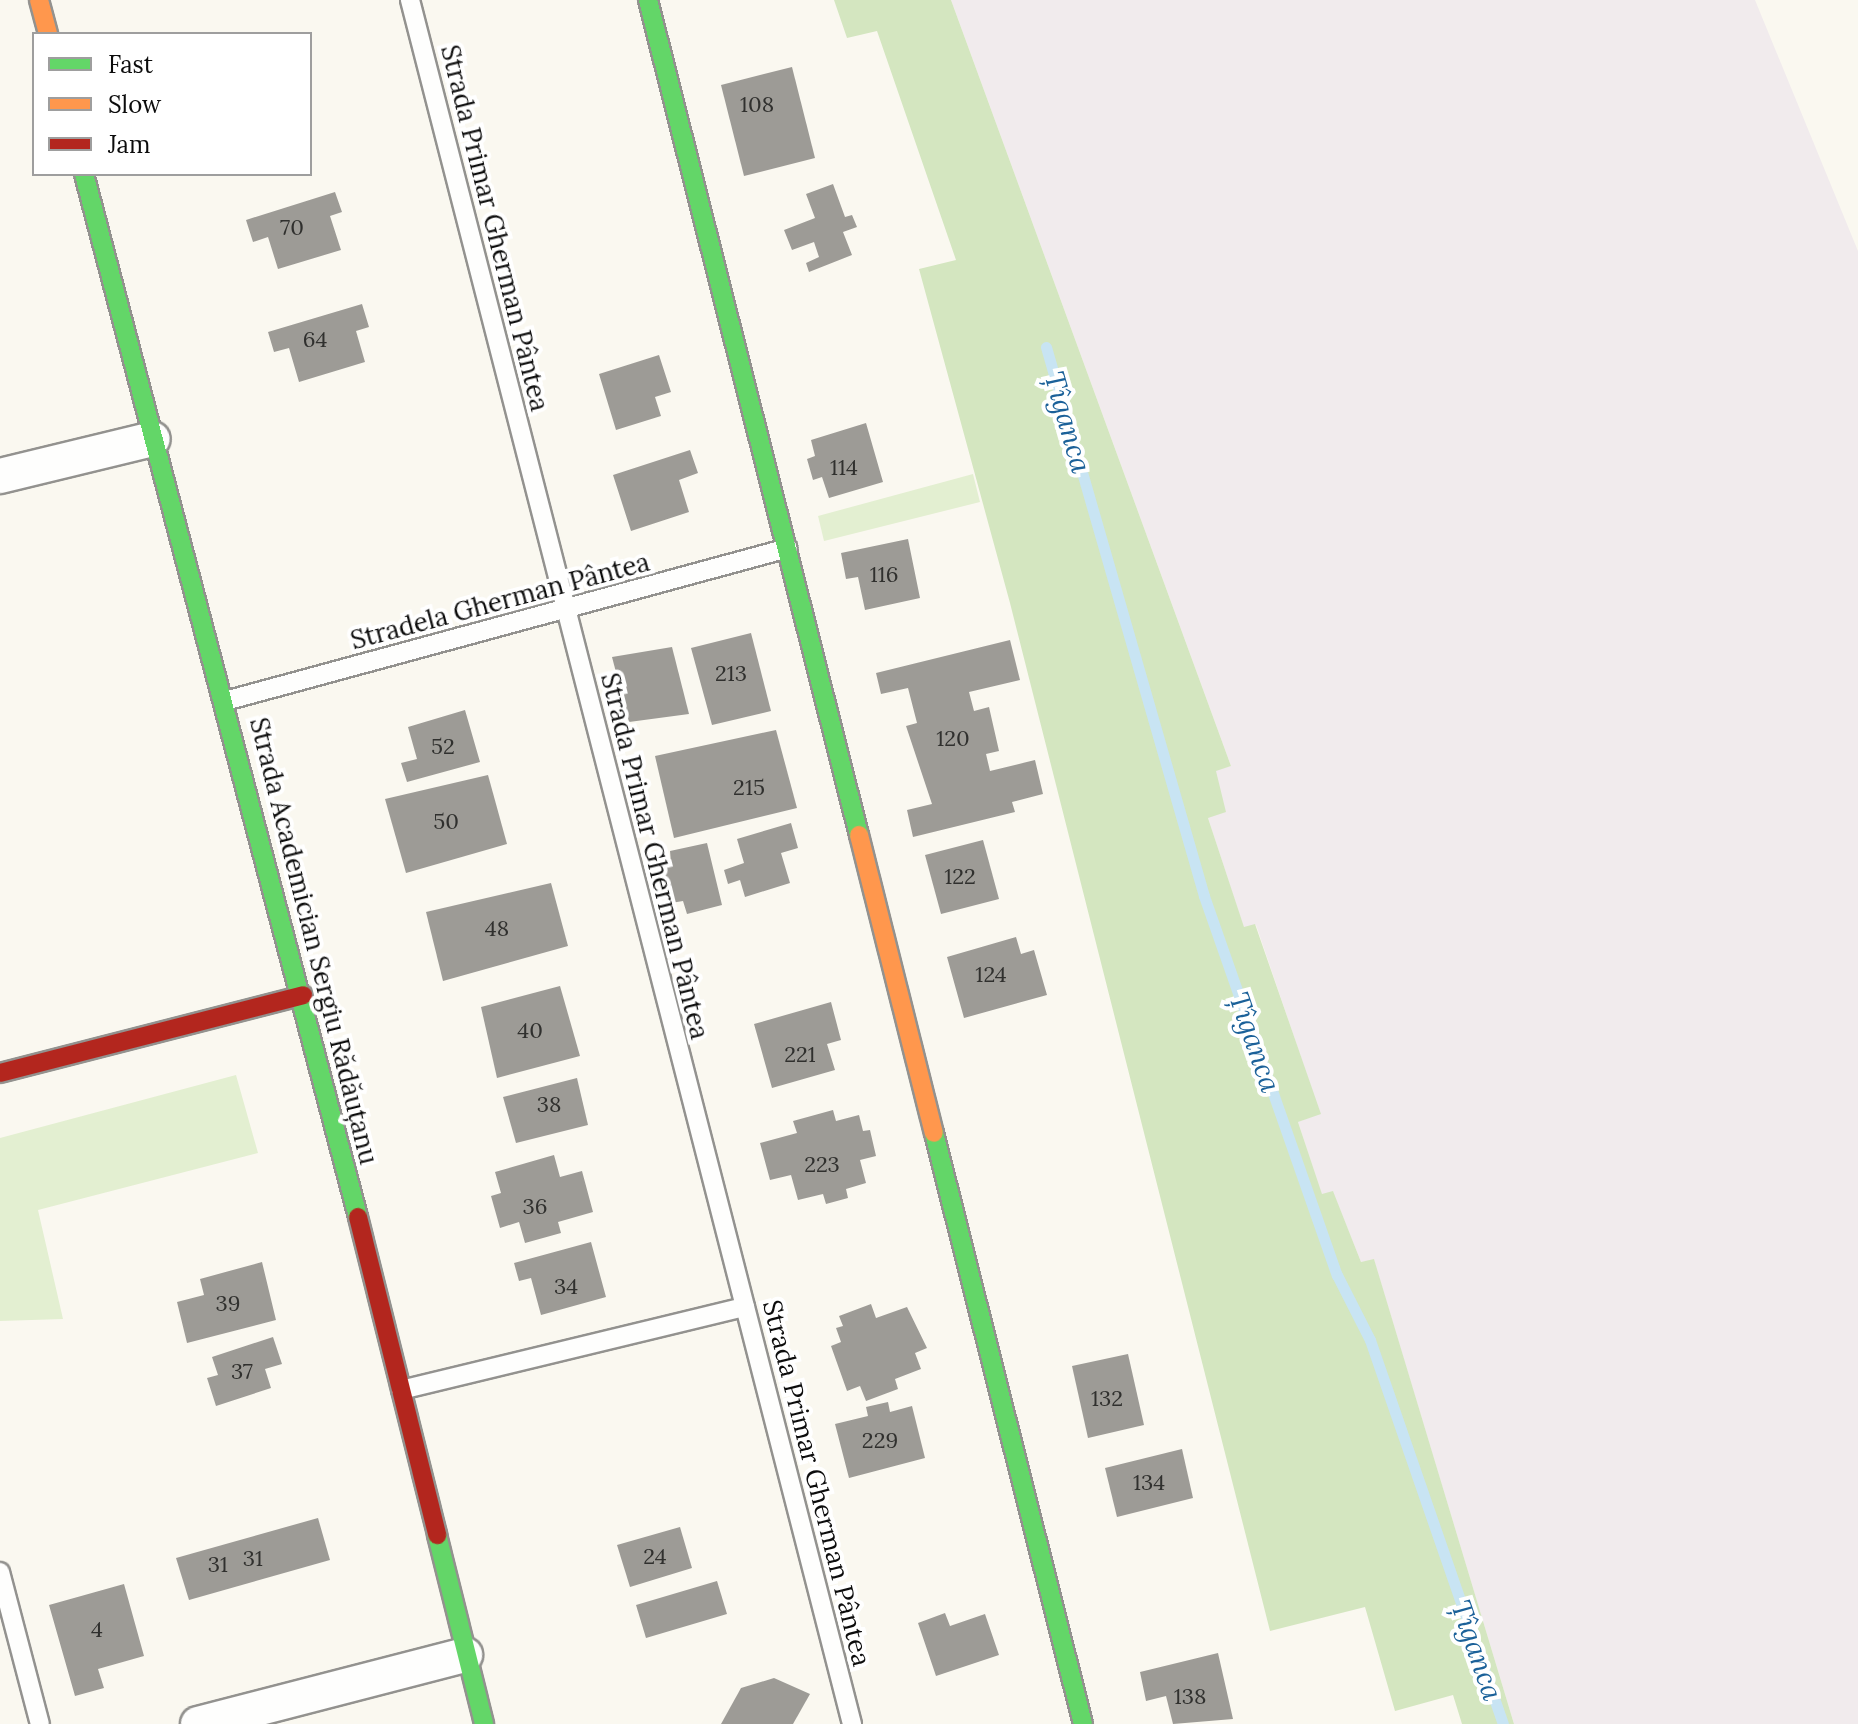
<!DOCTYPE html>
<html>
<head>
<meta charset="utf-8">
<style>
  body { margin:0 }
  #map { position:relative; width:1858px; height:1724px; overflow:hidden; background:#faf8f0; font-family:Lora,serif }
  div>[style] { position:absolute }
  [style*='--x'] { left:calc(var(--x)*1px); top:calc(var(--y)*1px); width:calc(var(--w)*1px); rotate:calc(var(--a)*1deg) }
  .industrial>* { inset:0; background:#f1ebed }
  .green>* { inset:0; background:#e3efd1 }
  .forest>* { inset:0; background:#d4e6c0 }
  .stream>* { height:11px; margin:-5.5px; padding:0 5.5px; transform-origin:5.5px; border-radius:5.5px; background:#c8e4f3 }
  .building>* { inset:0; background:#9d9b96 }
  .roads { filter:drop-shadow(2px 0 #93928f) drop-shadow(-2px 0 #93928f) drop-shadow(0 2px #93928f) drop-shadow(0 -2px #93928f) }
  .lane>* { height:18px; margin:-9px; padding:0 9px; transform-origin:9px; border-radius:9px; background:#fefefd }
  .street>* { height:34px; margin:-17px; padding:0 17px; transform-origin:17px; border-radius:17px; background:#fefefd }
  .fast>* { height:18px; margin:-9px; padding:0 9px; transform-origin:9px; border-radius:9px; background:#63d668 }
  .slow>* { height:18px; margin:-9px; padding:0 9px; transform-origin:9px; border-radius:9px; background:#ff974d }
  .jam>* { height:18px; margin:-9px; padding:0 9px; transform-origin:9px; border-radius:9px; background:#b3261e }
  span { translate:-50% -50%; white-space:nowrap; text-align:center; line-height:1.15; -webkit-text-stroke:8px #fff; paint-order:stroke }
  .number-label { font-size:22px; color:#30302e }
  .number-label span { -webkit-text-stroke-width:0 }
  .street-label { font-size:26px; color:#0c0c0c }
  .water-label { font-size:28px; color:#1b6199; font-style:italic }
  .legend { position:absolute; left:32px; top:32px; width:280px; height:144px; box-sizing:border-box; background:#fff; border:2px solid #9e9e9e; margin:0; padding:10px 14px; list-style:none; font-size:24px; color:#0c0c0c }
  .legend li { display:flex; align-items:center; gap:16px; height:40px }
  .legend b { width:40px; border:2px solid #9e9e9e }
</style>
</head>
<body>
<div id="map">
  <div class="industrial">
    <div style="clip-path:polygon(951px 0,1755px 0,1858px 251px,1858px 1724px,1514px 1724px,1374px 1260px,1361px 1262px,1333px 1192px,1322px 1195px,1298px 1122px,1320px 1113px,1256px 925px,1244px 928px,1208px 818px,1215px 770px,1231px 766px)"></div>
  </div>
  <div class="green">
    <div style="clip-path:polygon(973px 474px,980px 502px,824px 541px,818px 516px)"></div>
    <div style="clip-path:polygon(236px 1075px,258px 1153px,38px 1210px,63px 1319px,0 1321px,0 1138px)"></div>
  </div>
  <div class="forest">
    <div style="clip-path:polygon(834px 0,951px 0,1231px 766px,1216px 771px,1226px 812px,1208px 818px,1244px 927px,1255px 924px,1321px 1114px,1298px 1122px,1322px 1194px,1333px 1191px,1361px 1262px,1374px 1259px,1514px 1724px,1462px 1724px,1453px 1695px,1395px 1711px,1365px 1607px,1270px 1631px,1010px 603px,919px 269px,956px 260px,877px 31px,847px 38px)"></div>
  </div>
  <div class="stream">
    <div style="--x:1046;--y:347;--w:571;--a:73.94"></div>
    <div style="--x:1204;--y:896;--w:402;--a:70.7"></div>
    <div style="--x:1337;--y:1275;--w:73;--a:63.1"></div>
    <div style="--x:1370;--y:1340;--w:406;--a:70.9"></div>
  </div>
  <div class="building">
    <div style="clip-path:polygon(792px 67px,815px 158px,744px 176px,721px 85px)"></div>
    <div style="clip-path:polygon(833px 184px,845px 217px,852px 215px,857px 227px,843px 232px,852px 255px,809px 272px,806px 263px,819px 257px,814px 242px,792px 250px,784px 230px,815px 218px,806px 194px)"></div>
    <div style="clip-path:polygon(335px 192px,342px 212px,330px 216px,341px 250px,278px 269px,268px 237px,253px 242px,246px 220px)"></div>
    <div style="clip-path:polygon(362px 304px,369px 327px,356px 331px,365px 362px,299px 382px,289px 348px,274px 352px,268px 332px)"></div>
    <div style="clip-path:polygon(659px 355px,671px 392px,655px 397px,661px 416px,616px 430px,599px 374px)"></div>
    <div style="clip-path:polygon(866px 423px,883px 482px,829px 498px,822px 477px,813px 480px,807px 459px,815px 456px,811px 440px)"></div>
    <div style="clip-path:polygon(690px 450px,698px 473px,679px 480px,689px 512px,631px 531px,613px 475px)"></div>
    <div style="clip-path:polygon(908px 539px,920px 598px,865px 610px,858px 577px,846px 579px,841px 553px)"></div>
    <div style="clip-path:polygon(751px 633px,771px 711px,712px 725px,691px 648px)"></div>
    <div style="clip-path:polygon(1010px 640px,1020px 680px,969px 692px,974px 711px,989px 707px,999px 751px,986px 754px,990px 771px,1035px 760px,1043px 794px,1012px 802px,1015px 812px,913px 837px,907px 810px,932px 804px,906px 726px,917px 723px,908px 688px,881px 694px,876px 673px)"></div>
    <div style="clip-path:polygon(672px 647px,689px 714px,629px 722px,612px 657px)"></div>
    <div style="clip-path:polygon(465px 710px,480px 762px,407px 782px,401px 763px,417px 759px,408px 727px)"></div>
    <div style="clip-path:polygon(776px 730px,797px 808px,674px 838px,655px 756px)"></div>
    <div style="clip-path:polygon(488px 775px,507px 844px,406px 873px,385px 799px)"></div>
    <div style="clip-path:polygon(791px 823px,798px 848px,781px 853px,790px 883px,745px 897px,740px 880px,728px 884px,724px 870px,744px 863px,737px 839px)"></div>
    <div style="clip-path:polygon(983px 840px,999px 899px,941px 914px,925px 855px)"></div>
    <div style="clip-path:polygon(707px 843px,722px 905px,687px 914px,683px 901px,671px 903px,661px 866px,671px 863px,670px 851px)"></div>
    <div style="clip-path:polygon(551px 883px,568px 946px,443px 981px,426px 912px)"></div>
    <div style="clip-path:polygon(1016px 937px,1021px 954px,1034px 950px,1047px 995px,964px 1018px,947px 957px)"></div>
    <div style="clip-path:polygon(560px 986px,580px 1056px,497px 1078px,481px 1007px)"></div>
    <div style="clip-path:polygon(831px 1002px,841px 1040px,827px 1044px,835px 1070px,772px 1088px,754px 1024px)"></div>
    <div style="clip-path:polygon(577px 1078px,588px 1125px,516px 1143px,503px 1097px)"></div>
    <div style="clip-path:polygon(833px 1110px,836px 1121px,859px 1115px,863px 1131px,870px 1130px,876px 1156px,860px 1160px,866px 1183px,846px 1189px,848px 1198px,826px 1204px,823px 1194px,798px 1200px,791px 1175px,770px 1180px,760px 1143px,797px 1133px,793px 1121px)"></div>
    <div style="clip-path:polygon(554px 1155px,560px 1177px,582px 1171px,593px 1212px,558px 1222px,561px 1233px,525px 1243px,519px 1222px,500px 1228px,491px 1196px,501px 1193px,495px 1172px)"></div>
    <div style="clip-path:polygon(591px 1242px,606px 1297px,541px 1315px,531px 1278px,519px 1281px,514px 1263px)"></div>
    <div style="clip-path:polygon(262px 1262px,276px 1320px,187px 1343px,177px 1302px,204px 1295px,200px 1279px)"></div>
    <div style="clip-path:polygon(871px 1304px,876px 1318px,907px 1307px,927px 1348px,915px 1353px,921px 1369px,895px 1379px,898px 1389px,866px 1401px,860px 1386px,847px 1391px,831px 1346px,841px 1342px,836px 1328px,843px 1326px,839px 1316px)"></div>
    <div style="clip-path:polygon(273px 1337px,282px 1364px,265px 1369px,271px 1388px,216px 1406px,207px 1378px,218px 1375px,212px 1357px)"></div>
    <div style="clip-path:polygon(1128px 1354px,1144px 1425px,1088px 1438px,1072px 1366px)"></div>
    <div style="clip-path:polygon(888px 1402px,890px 1412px,912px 1406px,925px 1458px,849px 1478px,835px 1424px,868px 1416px,866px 1407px)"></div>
    <div style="clip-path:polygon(1182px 1449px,1193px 1498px,1117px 1517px,1105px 1468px)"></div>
    <div style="clip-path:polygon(318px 1518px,330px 1560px,189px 1600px,176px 1558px)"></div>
    <div style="clip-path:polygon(680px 1527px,692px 1568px,630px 1587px,617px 1545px)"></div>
    <div style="clip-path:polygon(717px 1581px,727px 1614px,646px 1638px,636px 1605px)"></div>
    <div style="clip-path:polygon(124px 1584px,144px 1656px,98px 1669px,104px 1688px,75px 1696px,49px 1605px)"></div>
    <div style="clip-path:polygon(945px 1613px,950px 1626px,985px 1614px,999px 1655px,936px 1676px,918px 1623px)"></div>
    <div style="clip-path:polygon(1218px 1653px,1233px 1719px,1173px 1724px,1166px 1696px,1146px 1701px,1140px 1672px)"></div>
    <div style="clip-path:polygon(774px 1678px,810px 1694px,793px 1724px,721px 1724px,741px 1688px)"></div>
  </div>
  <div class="roads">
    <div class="lane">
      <div style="--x:410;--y:0;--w:1780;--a:75.62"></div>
      <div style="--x:225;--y:701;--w:583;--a:-15.2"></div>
      <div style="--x:401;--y:1390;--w:354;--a:-13.6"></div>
      <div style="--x:0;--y:1572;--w:157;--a:75.3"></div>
    </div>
    <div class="street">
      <div style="--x:0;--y:476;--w:157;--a:-13.6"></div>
      <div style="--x:198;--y:1724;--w:276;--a:-14.5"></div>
    </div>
    <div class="fast">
      <div style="--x:648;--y:0;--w:861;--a:75.82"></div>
      <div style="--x:84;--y:174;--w:1078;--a:75.28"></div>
      <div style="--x:934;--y:1133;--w:609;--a:75.85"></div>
      <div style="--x:437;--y:1535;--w:195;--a:76"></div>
    </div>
    <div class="slow">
      <div style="--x:39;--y:0;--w:35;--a:75"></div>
      <div style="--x:859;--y:835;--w:307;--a:75.9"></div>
    </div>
    <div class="jam">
      <div style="--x:0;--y:1073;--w:313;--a:-14.4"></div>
      <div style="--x:358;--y:1217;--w:328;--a:76"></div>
    </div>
  </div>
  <div class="number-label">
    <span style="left:757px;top:105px">108</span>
    <span style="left:292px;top:228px">70</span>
    <span style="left:315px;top:340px">64</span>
    <span style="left:844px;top:468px">114</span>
    <span style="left:884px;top:575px">116</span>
    <span style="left:731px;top:674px">213</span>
    <span style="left:953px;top:739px">120</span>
    <span style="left:443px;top:747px">52</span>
    <span style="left:749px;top:788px">215</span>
    <span style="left:446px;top:822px">50</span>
    <span style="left:960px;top:877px">122</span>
    <span style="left:497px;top:929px">48</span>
    <span style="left:991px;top:975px">124</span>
    <span style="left:530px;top:1031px">40</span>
    <span style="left:800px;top:1055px">221</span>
    <span style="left:549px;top:1105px">38</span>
    <span style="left:822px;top:1165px">223</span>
    <span style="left:535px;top:1207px">36</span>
    <span style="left:566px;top:1287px">34</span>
    <span style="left:228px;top:1304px">39</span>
    <span style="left:242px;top:1372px">37</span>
    <span style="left:1107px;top:1399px">132</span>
    <span style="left:880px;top:1441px">229</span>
    <span style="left:1149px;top:1483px">134</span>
    <span style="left:655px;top:1557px">24</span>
    <span style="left:253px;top:1559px">31</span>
    <span style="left:218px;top:1565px">31</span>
    <span style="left:97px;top:1630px">4</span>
    <span style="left:1190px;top:1697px">138</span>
  </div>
  <div class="street-label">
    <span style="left:495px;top:228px;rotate:76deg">Strada Primar Gherman Pântea</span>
    <span style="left:500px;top:601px;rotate:-15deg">Stradela Gherman Pântea</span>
    <span style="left:655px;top:856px;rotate:76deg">Strada Primar Gherman Pântea</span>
    <span style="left:314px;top:941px;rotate:76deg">Strada Academician Sergiu Rădăuțanu</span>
    <span style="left:817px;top:1483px;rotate:76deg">Strada Primar Gherman Pântea</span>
  </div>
  <div class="water-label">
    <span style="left:1068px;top:422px;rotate:74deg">Țîganca</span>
    <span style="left:1255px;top:1042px;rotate:71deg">Țîganca</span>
    <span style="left:1477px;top:1650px;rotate:71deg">Țîganca</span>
  </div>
  <ul class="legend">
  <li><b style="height:10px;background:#63d668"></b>Fast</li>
  <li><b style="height:10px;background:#ff974d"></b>Slow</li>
  <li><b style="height:10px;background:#b3261e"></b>Jam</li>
  </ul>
</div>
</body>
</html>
